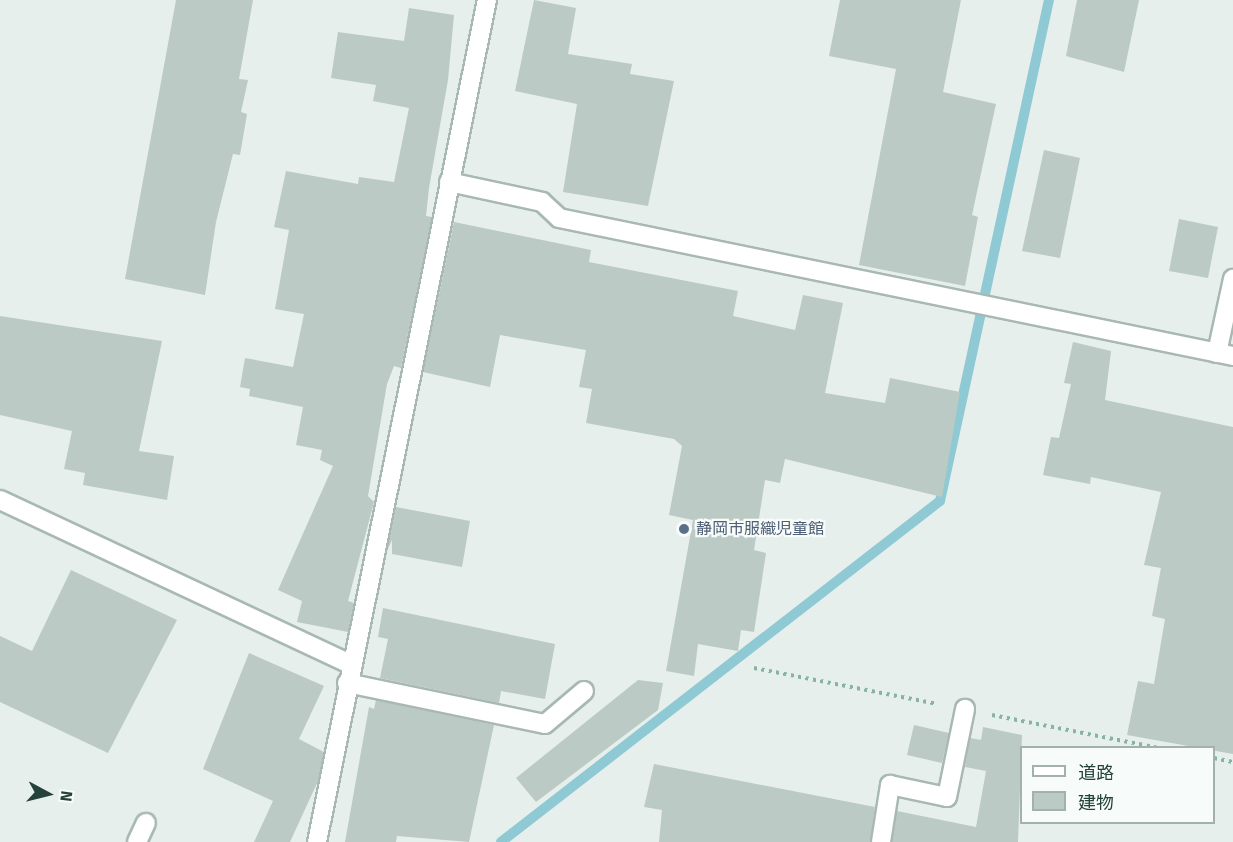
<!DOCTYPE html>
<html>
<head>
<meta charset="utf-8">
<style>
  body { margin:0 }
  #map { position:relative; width:1233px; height:842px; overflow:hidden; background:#e6efeb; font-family:"Fira Sans","Noto Sans JP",sans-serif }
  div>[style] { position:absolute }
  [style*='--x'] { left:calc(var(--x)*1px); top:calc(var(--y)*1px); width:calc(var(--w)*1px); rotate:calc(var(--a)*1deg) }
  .stream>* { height:10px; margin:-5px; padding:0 5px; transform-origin:5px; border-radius:5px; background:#8ec9d4 }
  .building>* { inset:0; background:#bbcac4 }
  .path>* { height:4px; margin-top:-2px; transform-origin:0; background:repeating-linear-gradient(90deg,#86b3a5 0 3px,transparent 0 7.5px) }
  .roads { filter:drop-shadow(2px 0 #a8b8b2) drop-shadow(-2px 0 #a8b8b2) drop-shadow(0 2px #a8b8b2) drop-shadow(0 -2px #a8b8b2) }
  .minor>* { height:18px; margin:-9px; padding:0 9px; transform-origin:9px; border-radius:9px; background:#fff }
  .dots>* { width:16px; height:16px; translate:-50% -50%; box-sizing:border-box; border:3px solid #f7fbf9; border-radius:50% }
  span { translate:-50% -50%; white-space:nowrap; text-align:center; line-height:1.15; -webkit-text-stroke:4.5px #f7fbf9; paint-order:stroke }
  .service-label { font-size:16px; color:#4e5e75 }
  .left { translate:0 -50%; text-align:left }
  .legend { position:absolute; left:1020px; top:746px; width:195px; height:78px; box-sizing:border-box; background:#f7fbf9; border:2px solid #a3b1ad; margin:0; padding:8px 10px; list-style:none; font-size:18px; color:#24423a }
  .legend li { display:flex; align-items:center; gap:12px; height:30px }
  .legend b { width:30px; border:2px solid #a3b1ad }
  .north { position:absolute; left:18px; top:764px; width:60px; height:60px; -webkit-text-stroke:4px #f7fbf9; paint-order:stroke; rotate:97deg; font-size:16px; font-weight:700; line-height:24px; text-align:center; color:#24423a }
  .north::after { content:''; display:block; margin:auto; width:21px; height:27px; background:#24423a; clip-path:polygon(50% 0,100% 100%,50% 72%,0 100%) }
</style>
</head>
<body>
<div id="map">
  <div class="stream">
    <div style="--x:501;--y:842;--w:556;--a:-37.84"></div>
    <div style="--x:940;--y:501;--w:513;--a:-77.73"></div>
  </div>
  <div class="building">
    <div style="clip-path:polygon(176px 0,253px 0,239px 79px,248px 80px,241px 112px,247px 114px,240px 155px,233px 154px,216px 222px,205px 295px,125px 279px)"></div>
    <div style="clip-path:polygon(534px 0,576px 8px,568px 54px,632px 64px,630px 74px,674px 81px,648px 206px,563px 192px,577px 104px,515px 91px)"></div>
    <div style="clip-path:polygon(840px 0,961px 0,943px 92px,996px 104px,972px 215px,978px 217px,965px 286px,859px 265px,896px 69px,829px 56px)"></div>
    <div style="clip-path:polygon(1077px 0,1139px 0,1124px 72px,1066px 56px)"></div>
    <div style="clip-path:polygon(409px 8px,454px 15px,448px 80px,429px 188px,426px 216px,432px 217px,401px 368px,394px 366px,387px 384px,368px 496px,374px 502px,348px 601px,354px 603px,348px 632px,297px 622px,302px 601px,278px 590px,333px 466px,320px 460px,322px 450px,296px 445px,303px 407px,249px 396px,250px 389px,240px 387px,245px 358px,293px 367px,304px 314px,275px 309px,289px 230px,274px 227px,286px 171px,358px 184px,359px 177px,394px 182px,409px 108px,373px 101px,376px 85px,331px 78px,338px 32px,404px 41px)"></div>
    <div style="clip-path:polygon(1044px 150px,1080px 158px,1060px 258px,1022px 251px)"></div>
    <div style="clip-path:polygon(1179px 219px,1218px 227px,1208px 278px,1169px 271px)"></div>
    <div style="clip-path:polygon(454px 222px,591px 250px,589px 262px,738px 291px,733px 316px,795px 330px,803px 295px,843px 303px,825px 393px,885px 403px,890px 378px,960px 392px,942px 497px,785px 459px,780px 483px,765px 480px,754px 550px,766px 553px,754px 632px,741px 630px,738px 651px,698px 644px,694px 676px,666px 671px,693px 520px,669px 515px,682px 446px,674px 439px,586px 423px,592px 389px,579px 387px,586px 350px,500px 335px,490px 387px,423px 372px)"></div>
    <div style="clip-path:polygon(0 316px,162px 341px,139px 451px,174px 456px,167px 500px,83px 485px,85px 473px,64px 469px,72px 431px,0 415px)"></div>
    <div style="clip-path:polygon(1073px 342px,1111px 351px,1105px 400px,1233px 427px,1233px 754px,1127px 735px,1138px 681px,1154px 684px,1165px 619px,1152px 616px,1161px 568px,1144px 565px,1161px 492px,1091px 477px,1090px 484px,1043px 475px,1051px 437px,1059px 438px,1071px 384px,1064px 383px)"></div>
    <div style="clip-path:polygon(396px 507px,470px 521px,462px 567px,392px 554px,392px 540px,387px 551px)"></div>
    <div style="clip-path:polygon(71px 570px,177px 620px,108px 753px,0 702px,0 636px,32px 651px)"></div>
    <div style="clip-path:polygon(383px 608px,555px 644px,545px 699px,501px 691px,499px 703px,380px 678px,388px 639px,378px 637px)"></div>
    <div style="clip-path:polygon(249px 653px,324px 686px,299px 739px,324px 752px,318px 781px,290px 842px,254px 842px,273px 801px,203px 769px)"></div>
    <div style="clip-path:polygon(638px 680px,663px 683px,658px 710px,536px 802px,516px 778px)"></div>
    <div style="clip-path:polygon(376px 700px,494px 725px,469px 842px,397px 836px,396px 842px,345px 842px,369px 707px,374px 709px)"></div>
    <div style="clip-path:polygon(914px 725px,949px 733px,942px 763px,907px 755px)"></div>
    <div style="clip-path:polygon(983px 727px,1022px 735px,1018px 842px,892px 842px,897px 811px,976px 827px,986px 771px,965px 767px,970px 738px,981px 740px)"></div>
    <div style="clip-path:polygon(654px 764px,875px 807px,870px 842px,659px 842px,662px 810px,644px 807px)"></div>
  </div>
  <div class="path">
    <div style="--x:754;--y:668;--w:187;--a:11.1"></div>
    <div style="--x:992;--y:715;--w:170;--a:11.2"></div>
    <div style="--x:1214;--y:758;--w:19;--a:12"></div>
  </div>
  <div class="roads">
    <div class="minor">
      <div style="--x:449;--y:182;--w:95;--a:12.1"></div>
      <div style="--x:542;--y:202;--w:23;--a:43"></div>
      <div style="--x:559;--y:218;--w:688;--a:11.57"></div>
      <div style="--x:1217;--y:353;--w:76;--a:-77.8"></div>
      <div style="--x:0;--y:500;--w:387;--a:25.1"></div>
      <div style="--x:347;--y:683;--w:202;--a:11.7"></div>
      <div style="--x:545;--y:724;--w:51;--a:-40.2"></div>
      <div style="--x:137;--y:842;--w:21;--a:-65"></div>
      <div style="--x:317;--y:842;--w:859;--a:-78.59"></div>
      <div style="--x:881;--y:842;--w:58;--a:-81"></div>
      <div style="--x:890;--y:785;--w:58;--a:11.9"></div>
      <div style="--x:947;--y:797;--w:90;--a:-78.4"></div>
    </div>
  </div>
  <div class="dots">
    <div style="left:684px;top:529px;background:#5c6f8a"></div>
  </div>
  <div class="service-label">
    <span class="left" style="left:696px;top:529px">静岡市服織児童館</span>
  </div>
  <ul class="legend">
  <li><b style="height:8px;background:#fff"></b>道路</li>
  <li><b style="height:16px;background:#bbcac4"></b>建物</li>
  </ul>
  <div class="north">N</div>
</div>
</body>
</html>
